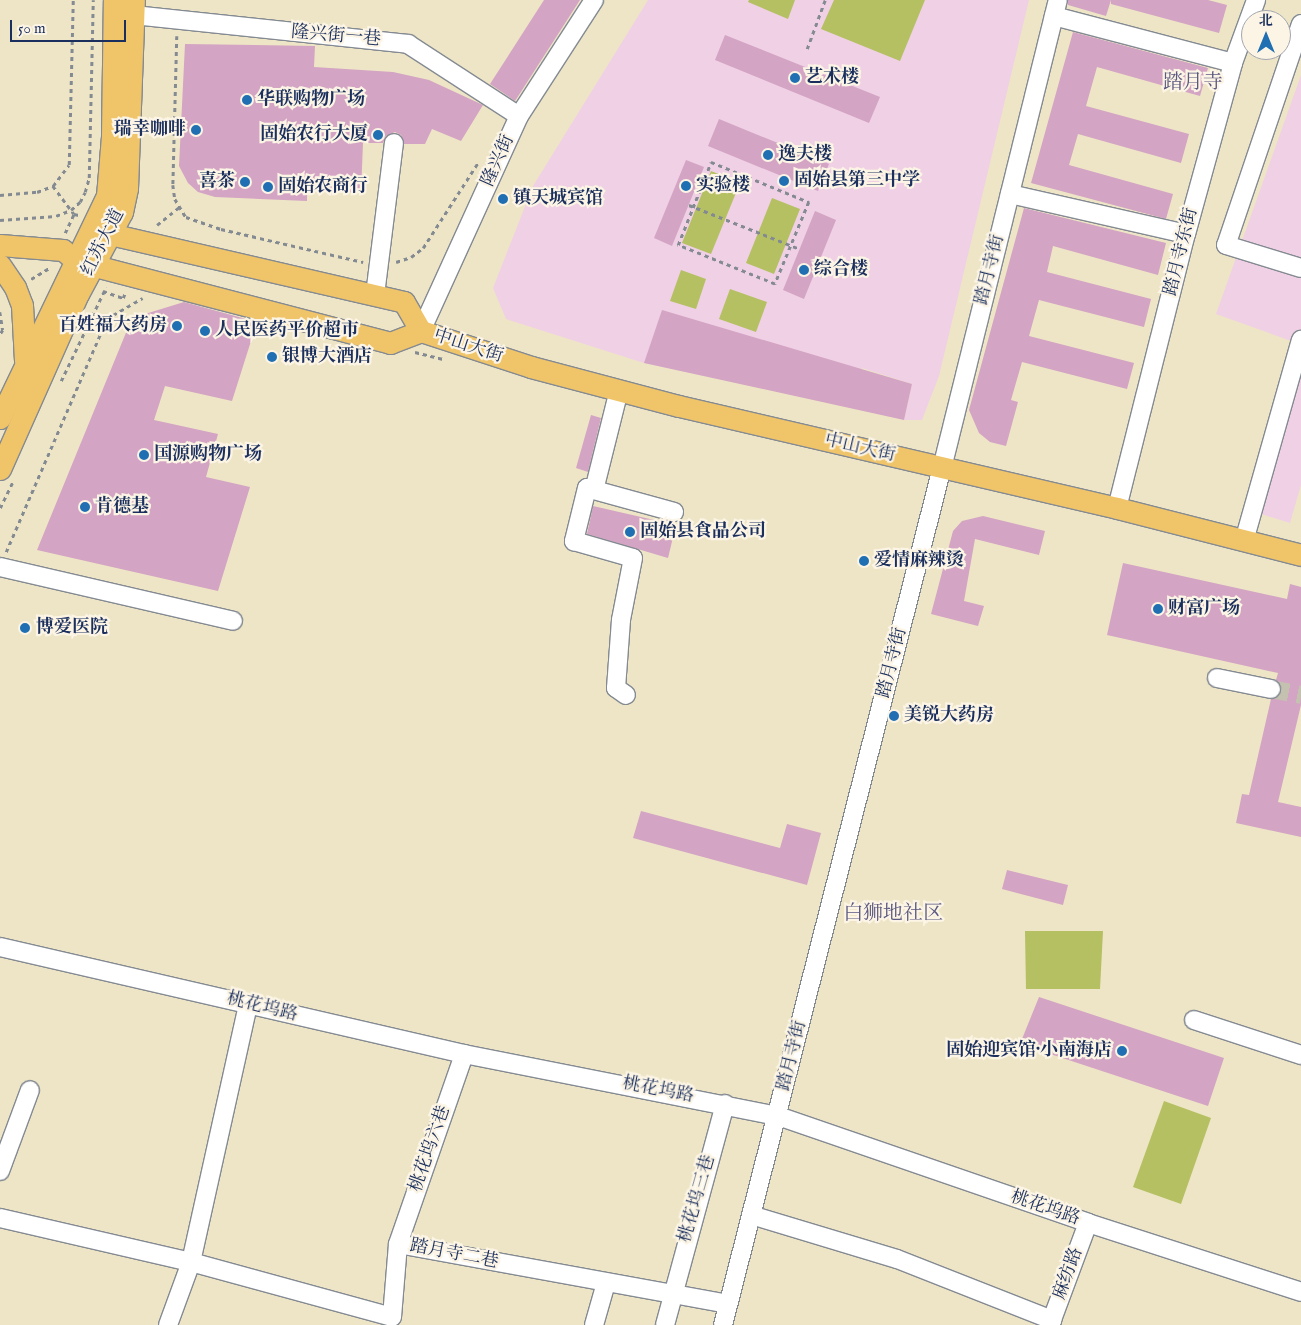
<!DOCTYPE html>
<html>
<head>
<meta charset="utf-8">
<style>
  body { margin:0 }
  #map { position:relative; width:1301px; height:1325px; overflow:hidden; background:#eee5c6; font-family:"IM FELL English","Noto Serif SC",serif }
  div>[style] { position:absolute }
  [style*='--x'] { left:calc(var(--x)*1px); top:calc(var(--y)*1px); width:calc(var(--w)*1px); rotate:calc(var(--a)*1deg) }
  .built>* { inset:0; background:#f0d0e5 }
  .green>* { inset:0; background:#b4c062 }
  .building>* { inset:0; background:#d3a4c3 }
  .minor-tunnel>* { height:18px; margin-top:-9px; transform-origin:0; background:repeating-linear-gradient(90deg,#c4c1b1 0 18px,transparent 0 27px) }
  .path>* { height:2.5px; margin-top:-1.25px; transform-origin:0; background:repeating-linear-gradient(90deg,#848a92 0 4px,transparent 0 8px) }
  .roads { filter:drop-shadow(1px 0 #848a92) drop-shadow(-1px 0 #848a92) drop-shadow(0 1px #848a92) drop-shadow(0 -1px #848a92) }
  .minor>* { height:18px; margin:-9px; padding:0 9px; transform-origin:9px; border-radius:9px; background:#fff }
  .major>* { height:21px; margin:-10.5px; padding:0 10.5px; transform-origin:10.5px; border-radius:10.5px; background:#f0c469 }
  .dots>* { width:14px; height:14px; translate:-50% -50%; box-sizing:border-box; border:2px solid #fcf5e5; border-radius:50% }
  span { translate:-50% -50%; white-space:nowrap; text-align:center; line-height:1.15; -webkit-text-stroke:4.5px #fcf5e5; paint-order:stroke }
  .street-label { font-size:18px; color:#1b2f5e }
  .poi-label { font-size:18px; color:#1b2f5e; font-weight:700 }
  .left { translate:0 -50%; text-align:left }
  .right { translate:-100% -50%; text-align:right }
  .quarter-label { font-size:20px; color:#5b5881 }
  .north { position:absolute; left:1241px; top:10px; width:50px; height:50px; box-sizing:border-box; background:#fcf5e5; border:1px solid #a2a6af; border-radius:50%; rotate:0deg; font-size:14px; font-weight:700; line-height:20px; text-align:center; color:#1b2f5e }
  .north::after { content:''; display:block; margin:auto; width:18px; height:22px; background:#1f6fb2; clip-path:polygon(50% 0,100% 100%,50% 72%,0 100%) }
  .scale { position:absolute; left:10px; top:20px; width:116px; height:22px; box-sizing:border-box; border:2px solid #1b2f5e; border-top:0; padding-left:6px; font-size:15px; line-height:18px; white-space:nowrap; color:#1b2f5e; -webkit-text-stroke:4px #fcf5e5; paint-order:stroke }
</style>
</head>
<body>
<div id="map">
  <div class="built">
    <div style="clip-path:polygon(648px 0,1029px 0,939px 376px,922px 420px,904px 420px,912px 384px,862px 368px,854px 407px,644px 363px,506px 319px,493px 288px,533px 186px)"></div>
    <div style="clip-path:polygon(1301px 75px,1301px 485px,1290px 523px,1245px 509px,1294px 342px,1216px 314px)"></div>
  </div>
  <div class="green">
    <div style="clip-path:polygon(749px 0,795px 0,788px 19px,748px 2px)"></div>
    <div style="clip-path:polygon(834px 0,925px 0,900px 61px,821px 29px)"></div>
    <div style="clip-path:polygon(711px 171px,740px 183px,711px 254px,682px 243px)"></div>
    <div style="clip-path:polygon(772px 198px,800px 209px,774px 274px,746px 263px)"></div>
    <div style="clip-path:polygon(681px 270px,706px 279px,696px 309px,670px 301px)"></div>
    <div style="clip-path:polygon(730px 289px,767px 302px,756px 332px,719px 319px)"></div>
    <div style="clip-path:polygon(1025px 931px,1103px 931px,1100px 989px,1026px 989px)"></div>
    <div style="clip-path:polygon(1164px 1101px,1211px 1118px,1181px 1204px,1133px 1187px)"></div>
  </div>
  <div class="building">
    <div style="clip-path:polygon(544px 0,580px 0,515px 101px,490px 84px)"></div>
    <div style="clip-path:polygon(1068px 0,1111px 0,1106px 16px,1068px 5px)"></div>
    <div style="clip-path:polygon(1111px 0,1208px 0,1227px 5px,1219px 33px,1111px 4px)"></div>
    <div style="clip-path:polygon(1073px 32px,1208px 68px,1200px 96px,1097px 67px,1086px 106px,1189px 134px,1181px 163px,1078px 134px,1069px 165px,1173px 194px,1166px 219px,1031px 183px)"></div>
    <div style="clip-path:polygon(725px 35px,880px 97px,869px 123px,715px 60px)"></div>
    <div style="clip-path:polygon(185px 44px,315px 46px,314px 67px,393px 72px,429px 80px,483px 105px,461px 141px,432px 129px,425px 144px,404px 144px,401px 135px,395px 132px,386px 136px,383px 143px,363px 143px,361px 193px,307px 190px,307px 201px,215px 197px,198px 192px,188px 183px,179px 166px)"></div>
    <div style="clip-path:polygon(719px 119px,829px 164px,818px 191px,708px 146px)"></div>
    <div style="clip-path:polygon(686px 160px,704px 167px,672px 246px,654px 238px)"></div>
    <div style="clip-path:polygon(1024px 208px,1166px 243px,1158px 275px,1053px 246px,1047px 272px,1151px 299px,1144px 327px,1039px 300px,1029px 336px,1134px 363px,1127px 389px,1022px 362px,1011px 400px,1018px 402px,1006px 446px,990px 442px,979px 433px,969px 410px)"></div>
    <div style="clip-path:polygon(815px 211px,836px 220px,804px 299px,783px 290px)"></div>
    <div style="clip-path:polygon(184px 302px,257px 322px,232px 401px,165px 386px,154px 420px,218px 434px,206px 477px,250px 487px,218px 591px,37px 550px,132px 318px)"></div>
    <div style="clip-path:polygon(662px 310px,912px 384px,904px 420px,644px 363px)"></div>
    <div style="clip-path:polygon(591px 415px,601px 418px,588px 472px,576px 468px)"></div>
    <div style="clip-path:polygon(593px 506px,676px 525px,668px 558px,587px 534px)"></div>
    <div style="clip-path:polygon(983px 516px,1045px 531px,1039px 555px,975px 539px,964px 601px,984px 606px,978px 626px,931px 614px,953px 531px,962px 521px)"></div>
    <div style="clip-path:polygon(1123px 563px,1287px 599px,1290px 584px,1301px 587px,1301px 705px,1278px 802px,1301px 807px,1301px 837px,1236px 823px,1242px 794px,1249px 795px,1271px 699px,1281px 692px,1276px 680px,1278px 673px,1107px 635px)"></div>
    <div style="clip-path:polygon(641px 811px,780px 848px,787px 824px,821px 833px,807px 885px,633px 838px)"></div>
    <div style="clip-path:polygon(1007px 870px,1068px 885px,1063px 905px,1002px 889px)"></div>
    <div style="clip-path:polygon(1039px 997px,1224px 1058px,1208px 1106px,1020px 1044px)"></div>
  </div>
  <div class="minor-tunnel">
    <div style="--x:1271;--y:689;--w:31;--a:11"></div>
  </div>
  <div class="path">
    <div style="--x:177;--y:36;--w:149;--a:91.5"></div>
    <div style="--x:173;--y:185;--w:14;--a:82"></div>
    <div style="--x:175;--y:199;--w:21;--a:59"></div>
    <div style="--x:186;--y:217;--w:37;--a:19"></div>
    <div style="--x:221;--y:229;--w:146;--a:13.1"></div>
    <div style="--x:807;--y:49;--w:52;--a:-69.8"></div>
    <div style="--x:711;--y:162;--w:106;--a:22.2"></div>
    <div style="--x:809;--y:202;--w:89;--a:112.5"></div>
    <div style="--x:775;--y:284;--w:105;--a:-158.1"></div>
    <div style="--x:678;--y:245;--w:89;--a:-68.3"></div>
    <div style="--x:53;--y:186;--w:35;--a:53"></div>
    <div style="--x:0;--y:195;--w:37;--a:-5"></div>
    <div style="--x:37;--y:192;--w:17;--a:-21"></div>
    <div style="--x:53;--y:186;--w:26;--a:-53"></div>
    <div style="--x:69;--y:165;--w:165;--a:-88.6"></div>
    <div style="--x:689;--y:205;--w:119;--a:21.6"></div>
    <div style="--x:0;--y:220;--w:56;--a:-4.1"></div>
    <div style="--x:56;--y:216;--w:16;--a:-22"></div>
    <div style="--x:71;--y:210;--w:12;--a:-42"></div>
    <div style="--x:80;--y:202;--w:11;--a:-63"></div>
    <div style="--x:85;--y:192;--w:15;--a:-74"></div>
    <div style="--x:89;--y:178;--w:178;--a:-88.7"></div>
    <div style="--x:157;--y:225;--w:28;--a:-39"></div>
    <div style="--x:65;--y:233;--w:21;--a:-65"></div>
    <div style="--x:74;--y:214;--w:5;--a:11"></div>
    <div style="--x:396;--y:262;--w:16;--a:-18"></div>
    <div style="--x:411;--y:257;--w:15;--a:-37"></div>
    <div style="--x:423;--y:248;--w:103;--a:-57.2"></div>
    <div style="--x:31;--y:279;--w:21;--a:-31"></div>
    <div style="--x:103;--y:291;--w:21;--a:19"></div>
    <div style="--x:123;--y:298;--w:5;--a:-68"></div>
    <div style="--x:0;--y:312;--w:18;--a:81"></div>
    <div style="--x:3;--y:330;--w:6;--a:121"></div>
    <div style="--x:415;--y:352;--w:30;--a:14"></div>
    <div style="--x:61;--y:381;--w:104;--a:-64.4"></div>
    <div style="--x:0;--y:508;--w:28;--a:-64"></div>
    <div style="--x:6;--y:552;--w:242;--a:-66.6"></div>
    <div style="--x:102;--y:330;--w:19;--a:-54"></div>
    <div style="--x:113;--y:315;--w:34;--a:-30"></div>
  </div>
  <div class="roads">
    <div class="minor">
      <div style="--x:133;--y:15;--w:277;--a:6"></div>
      <div style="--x:408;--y:44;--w:132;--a:33"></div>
      <div style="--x:1054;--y:16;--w:185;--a:14.7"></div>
      <div style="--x:1301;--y:24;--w:233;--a:108.7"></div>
      <div style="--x:1226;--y:245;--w:78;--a:17"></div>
      <div style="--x:1010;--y:194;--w:180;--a:12.8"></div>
      <div style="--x:375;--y:295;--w:153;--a:-82.9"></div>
      <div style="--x:421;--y:331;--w:236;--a:-65.5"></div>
      <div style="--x:519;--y:116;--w:138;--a:-57.1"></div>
      <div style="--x:619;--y:390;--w:103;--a:104"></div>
      <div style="--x:594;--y:490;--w:7;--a:-164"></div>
      <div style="--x:587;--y:488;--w:55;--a:103.8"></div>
      <div style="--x:574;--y:541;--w:61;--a:16.1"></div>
      <div style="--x:633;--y:558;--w:63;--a:101"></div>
      <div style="--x:621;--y:620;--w:68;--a:94.2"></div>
      <div style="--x:616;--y:688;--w:12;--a:35"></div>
      <div style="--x:594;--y:490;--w:83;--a:15.4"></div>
      <div style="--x:1117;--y:508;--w:283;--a:-75.9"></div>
      <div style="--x:1186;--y:234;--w:177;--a:-74.6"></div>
      <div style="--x:1233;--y:63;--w:67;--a:-69.9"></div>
      <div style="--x:1244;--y:541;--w:209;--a:-74.2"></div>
      <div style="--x:0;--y:567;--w:239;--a:13"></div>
      <div style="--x:1217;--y:678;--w:55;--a:11.5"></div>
      <div style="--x:0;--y:947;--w:476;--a:13"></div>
      <div style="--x:464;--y:1054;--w:320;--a:11.2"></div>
      <div style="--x:778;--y:1116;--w:328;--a:19"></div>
      <div style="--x:1088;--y:1223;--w:224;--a:17.9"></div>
      <div style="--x:1194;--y:1020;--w:113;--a:18.1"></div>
      <div style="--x:0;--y:1171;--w:86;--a:-69.7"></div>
      <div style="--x:751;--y:1215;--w:152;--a:16.8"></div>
      <div style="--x:897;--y:1259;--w:167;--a:21.5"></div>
      <div style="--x:0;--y:1218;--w:196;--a:13"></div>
      <div style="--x:191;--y:1262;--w:208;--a:15.3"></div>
      <div style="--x:392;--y:1317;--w:73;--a:-85.3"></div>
      <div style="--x:398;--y:1244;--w:335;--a:10.3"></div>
      <div style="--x:398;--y:1244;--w:201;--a:-70.8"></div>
      <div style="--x:168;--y:1325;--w:67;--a:-69.9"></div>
      <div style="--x:191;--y:1262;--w:264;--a:-77.5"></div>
      <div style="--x:594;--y:1325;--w:44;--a:-74.1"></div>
      <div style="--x:665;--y:1325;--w:229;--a:-74.8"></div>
      <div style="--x:723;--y:1325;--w:885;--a:-75.67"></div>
      <div style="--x:942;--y:468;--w:482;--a:-76.1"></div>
      <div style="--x:1050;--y:1325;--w:109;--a:-69.6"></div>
    </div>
    <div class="major">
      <div style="--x:97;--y:231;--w:315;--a:13"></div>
      <div style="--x:404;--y:302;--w:34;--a:60"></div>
      <div style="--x:0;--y:245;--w:63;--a:4.5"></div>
      <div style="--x:63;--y:250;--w:17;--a:40"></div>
      <div style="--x:76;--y:261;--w:325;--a:14.6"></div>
      <div style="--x:390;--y:343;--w:33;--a:-21"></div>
      <div style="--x:421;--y:331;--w:116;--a:18.1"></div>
      <div style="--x:531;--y:367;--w:153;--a:14.8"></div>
      <div style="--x:679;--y:406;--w:450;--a:13.1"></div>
      <div style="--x:1117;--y:508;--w:190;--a:14.3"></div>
      <div style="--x:0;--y:265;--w:27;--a:56"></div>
      <div style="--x:15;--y:287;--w:19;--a:69"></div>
      <div style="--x:22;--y:305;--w:56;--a:86.9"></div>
      <div style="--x:0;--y:418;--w:246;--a:-64.3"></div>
      <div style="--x:107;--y:196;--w:60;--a:-85.2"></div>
      <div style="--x:112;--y:136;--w:136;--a:-89.2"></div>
      <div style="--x:0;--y:469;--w:192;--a:-66"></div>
      <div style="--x:78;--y:294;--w:93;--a:-61.8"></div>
      <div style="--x:122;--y:212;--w:25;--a:-78"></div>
      <div style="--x:127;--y:188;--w:188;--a:-87.9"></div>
    </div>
  </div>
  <div class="dots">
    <div style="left:795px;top:78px;background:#1f6fb2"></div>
    <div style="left:247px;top:100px;background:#1f6fb2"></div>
    <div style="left:196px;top:130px;background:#1f6fb2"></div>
    <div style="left:378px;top:135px;background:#1f6fb2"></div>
    <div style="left:768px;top:155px;background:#1f6fb2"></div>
    <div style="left:784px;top:181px;background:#1f6fb2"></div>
    <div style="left:245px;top:182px;background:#1f6fb2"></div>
    <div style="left:686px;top:186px;background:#1f6fb2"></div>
    <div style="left:268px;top:187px;background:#1f6fb2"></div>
    <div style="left:503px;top:199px;background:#1f6fb2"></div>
    <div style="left:804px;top:270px;background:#1f6fb2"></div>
    <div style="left:177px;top:326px;background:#1f6fb2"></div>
    <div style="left:205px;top:331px;background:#1f6fb2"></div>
    <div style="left:272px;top:357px;background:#1f6fb2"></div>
    <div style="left:144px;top:455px;background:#1f6fb2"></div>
    <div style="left:85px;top:507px;background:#1f6fb2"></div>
    <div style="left:630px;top:532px;background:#1f6fb2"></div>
    <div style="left:864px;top:561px;background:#1f6fb2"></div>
    <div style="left:1158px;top:609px;background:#1f6fb2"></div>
    <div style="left:25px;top:628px;background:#1f6fb2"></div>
    <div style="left:894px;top:716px;background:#1f6fb2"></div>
    <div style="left:1122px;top:1051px;background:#1f6fb2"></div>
  </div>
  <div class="street-label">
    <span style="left:336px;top:37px;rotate:5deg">隆兴街一巷</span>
    <span style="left:499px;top:161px;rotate:-66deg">隆兴街</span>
    <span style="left:104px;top:243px;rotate:-63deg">红苏大道</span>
    <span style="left:1182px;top:252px;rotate:-76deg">踏月寺东街</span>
    <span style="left:991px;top:270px;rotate:-76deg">踏月寺街</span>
    <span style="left:468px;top:347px;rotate:18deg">中山大街</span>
    <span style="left:860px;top:449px;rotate:13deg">中山大街</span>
    <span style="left:893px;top:663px;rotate:-76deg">踏月寺街</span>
    <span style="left:262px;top:1008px;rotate:14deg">桃花坞路</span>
    <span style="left:793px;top:1056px;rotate:-76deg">踏月寺街</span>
    <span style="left:658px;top:1091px;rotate:11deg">桃花坞路</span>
    <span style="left:431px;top:1149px;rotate:-71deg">桃花坞六巷</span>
    <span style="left:698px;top:1199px;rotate:-74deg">桃花坞三巷</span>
    <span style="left:1045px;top:1209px;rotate:19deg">桃花坞路</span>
    <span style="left:454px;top:1255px;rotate:11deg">踏月寺二巷</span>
    <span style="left:1069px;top:1274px;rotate:-70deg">麻纺路</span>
  </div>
  <div class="poi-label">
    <span class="left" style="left:805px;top:78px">艺术楼</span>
    <span class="left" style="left:257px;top:100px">华联购物广场</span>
    <span class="right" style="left:186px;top:130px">瑞幸咖啡</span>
    <span class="right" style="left:368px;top:135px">固始农行大厦</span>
    <span class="left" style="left:778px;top:155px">逸夫楼</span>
    <span class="left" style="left:794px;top:181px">固始县第三中学</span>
    <span class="right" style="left:235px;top:182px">喜茶</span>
    <span class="left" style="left:696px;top:186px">实验楼</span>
    <span class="left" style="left:278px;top:187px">固始农商行</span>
    <span class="left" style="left:513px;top:199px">镇天城宾馆</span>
    <span class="left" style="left:814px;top:270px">综合楼</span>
    <span class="right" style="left:167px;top:326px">百姓福大药房</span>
    <span class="left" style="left:215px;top:331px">人民医药平价超市</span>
    <span class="left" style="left:282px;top:357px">银博大酒店</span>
    <span class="left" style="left:154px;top:455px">国源购物广场</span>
    <span class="left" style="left:95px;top:507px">肯德基</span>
    <span class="left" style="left:640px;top:532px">固始县食品公司</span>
    <span class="left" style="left:874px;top:561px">爱情麻辣烫</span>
    <span class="left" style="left:1168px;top:609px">财富广场</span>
    <span class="left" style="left:36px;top:628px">博爱医院</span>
    <span class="left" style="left:904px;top:716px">美锐大药房</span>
    <span class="right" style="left:1112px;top:1051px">固始迎宾馆·小南海店</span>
  </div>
  <div class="quarter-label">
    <span style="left:1193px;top:82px">踏月寺</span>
    <span style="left:893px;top:913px">白狮地社区</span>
  </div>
  <div class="north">北</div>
  <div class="scale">50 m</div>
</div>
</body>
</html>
